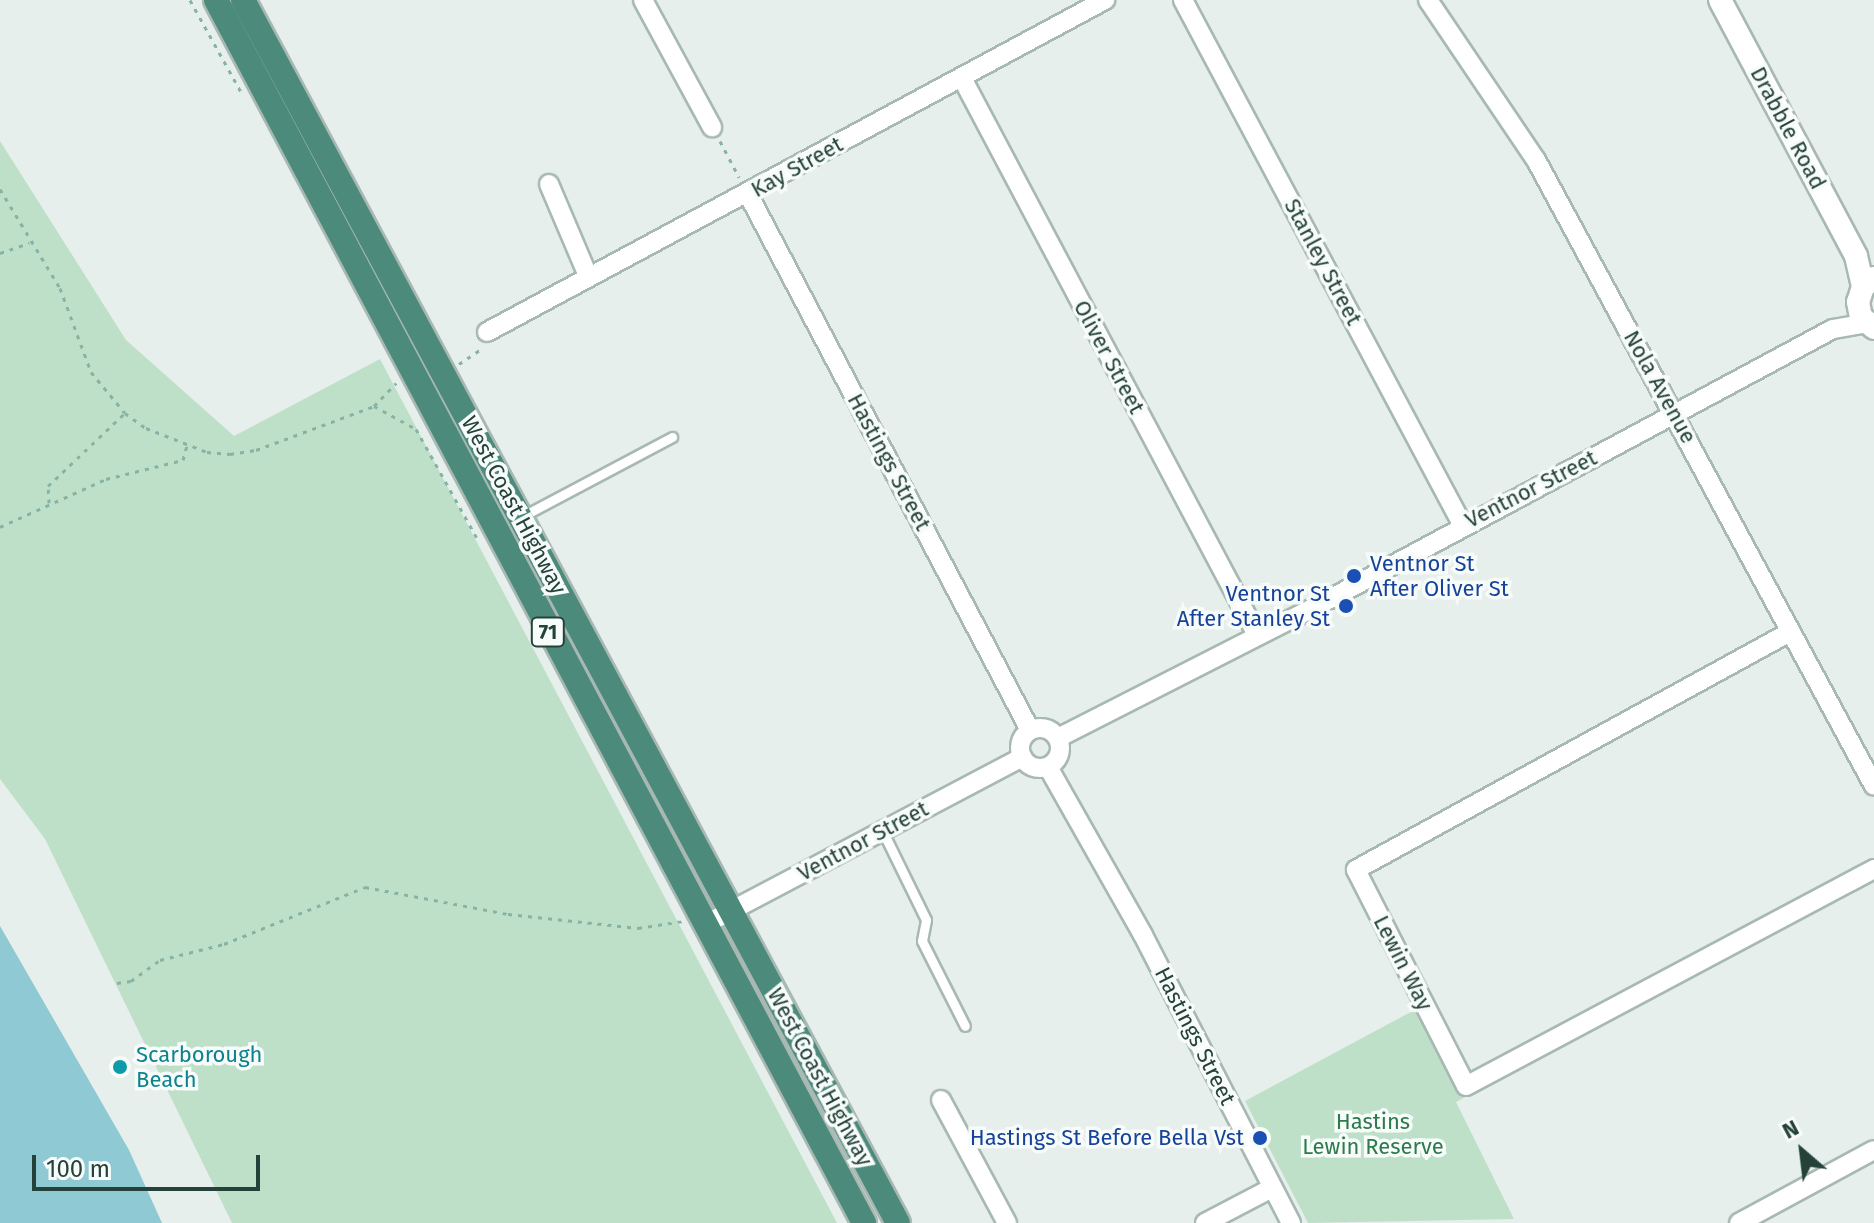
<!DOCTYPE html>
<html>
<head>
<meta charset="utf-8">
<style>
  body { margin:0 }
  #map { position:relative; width:1874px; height:1223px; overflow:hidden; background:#e6efeb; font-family:"Fira Sans",sans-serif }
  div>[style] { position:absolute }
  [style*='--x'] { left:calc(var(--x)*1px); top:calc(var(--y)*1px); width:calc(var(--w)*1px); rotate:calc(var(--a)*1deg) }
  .green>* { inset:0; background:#bfe0c8 }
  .water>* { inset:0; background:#8ec9d4 }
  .path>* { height:3px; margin-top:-1.5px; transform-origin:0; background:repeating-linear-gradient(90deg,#86b3a5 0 4px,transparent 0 10px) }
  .roads { filter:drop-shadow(2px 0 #a8b8b2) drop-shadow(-2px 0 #a8b8b2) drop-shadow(0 2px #a8b8b2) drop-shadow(0 -2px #a8b8b2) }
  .service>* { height:9px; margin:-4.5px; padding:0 4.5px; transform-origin:4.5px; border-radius:4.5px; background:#fff }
  .minor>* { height:18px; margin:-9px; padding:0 9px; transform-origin:9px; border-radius:9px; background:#fff }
  .minor>.ring { margin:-9px; padding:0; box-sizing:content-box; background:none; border:18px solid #fff; border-radius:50% }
  .tertiary>* { height:22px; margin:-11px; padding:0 11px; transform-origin:11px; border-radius:11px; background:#fff }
  .trunk>* { height:24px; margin:-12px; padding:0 12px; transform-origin:12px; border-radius:12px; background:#4c8a7c }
  .dots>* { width:22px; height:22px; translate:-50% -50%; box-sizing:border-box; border:4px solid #f7fbf9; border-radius:50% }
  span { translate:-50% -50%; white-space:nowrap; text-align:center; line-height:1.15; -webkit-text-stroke:7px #f7fbf9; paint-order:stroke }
  .shield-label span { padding:2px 6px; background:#f7fbf9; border:2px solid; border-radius:6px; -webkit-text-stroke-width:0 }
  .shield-label { font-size:20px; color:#24423a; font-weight:700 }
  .street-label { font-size:22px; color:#24423a }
  .transit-label { font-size:22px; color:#164399 }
  .left { translate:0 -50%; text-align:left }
  .right { translate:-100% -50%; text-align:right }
  .culture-label { font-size:22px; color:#0d838f }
  .park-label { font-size:22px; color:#2d7a4b }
  .north { position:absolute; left:1762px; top:1111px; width:80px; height:80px; -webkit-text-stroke:6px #f7fbf9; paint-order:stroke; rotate:332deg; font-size:22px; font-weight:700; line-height:32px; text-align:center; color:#24423a }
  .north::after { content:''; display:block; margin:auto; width:28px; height:36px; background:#24423a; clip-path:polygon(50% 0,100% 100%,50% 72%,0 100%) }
  .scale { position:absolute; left:32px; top:1155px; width:228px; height:36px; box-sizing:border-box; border:4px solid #24423a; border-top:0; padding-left:10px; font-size:24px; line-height:28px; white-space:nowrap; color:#24423a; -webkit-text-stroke:6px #f7fbf9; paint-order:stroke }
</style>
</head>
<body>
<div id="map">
  <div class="green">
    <div style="clip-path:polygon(0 141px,126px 340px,234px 436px,380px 359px,837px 1223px,232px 1223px,45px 839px,0 779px)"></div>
    <div style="clip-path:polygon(1420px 1007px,1467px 1096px,1456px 1102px,1514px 1219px,1308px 1223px,1245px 1101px)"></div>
  </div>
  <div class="water">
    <div style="clip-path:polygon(0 926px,129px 1150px,162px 1223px,0 1223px)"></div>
  </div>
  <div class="path">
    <div style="--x:190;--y:0;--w:107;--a:61"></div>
    <div style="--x:720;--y:141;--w:41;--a:62.2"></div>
    <div style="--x:0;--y:189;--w:116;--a:58.8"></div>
    <div style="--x:60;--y:288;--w:90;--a:69.7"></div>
    <div style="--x:91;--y:372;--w:53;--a:50.3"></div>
    <div style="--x:125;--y:413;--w:26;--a:36"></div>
    <div style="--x:146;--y:428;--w:66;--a:21.5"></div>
    <div style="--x:207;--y:452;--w:23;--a:5"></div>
    <div style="--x:230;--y:454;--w:26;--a:-9"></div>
    <div style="--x:256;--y:450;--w:126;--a:-20.4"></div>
    <div style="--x:0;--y:253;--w:31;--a:-19"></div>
    <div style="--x:459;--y:364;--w:29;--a:-34"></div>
    <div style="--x:374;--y:406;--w:48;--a:28.7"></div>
    <div style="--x:416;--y:429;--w:127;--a:60.8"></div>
    <div style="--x:374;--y:406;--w:32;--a:-46"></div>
    <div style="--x:49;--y:503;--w:17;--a:-93"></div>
    <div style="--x:48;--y:486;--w:106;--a:-43.5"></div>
    <div style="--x:0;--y:527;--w:116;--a:-24.4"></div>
    <div style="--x:106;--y:479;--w:79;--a:-13.9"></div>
    <div style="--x:183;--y:460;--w:16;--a:-75"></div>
    <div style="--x:117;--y:983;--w:14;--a:-8"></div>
    <div style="--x:131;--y:981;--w:36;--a:-36"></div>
    <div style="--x:160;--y:960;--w:66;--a:-14"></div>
    <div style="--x:224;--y:944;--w:152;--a:-22"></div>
    <div style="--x:365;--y:887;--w:146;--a:10.7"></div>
    <div style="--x:508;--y:914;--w:131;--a:6.1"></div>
    <div style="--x:638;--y:928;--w:47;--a:-8.7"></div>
  </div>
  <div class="roads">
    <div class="service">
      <div style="--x:521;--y:517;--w:171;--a:-27.9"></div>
      <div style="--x:882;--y:830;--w:100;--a:63.9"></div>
      <div style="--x:926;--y:920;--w:21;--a:101"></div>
      <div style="--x:922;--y:941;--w:95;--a:63.2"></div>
    </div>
    <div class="minor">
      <div style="--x:643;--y:0;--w:145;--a:61.5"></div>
      <div style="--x:1183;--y:0;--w:594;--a:61.97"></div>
      <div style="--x:1428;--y:0;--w:193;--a:56"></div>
      <div style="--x:1536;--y:160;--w:711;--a:61.63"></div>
      <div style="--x:962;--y:78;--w:630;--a:62.09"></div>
      <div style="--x:549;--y:184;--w:100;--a:67"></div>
      <div style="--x:748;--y:194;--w:606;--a:62.25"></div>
      <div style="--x:487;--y:332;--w:702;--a:-28.25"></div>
      <div style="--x:1790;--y:632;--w:495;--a:151.3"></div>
      <div style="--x:1356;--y:870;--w:242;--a:63"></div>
      <div style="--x:1466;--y:1086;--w:462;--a:-28"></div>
      <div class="ring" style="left:1020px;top:728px;width:22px;height:22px"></div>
      <div style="--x:1058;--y:738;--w:286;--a:-27"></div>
      <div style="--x:1313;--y:608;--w:590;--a:-28.22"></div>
      <div style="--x:1833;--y:329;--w:34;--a:-10"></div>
      <div style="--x:1048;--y:767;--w:193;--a:60.5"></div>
      <div style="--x:1143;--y:935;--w:324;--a:62.8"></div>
      <div style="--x:704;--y:925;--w:360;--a:-27.8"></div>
      <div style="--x:941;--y:1100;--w:140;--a:61.8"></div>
      <div style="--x:1205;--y:1223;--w:76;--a:-27.6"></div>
      <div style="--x:1739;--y:1223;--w:153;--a:-28.4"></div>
    </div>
    <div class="tertiary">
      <div style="--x:1720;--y:0;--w:290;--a:62"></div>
      <div style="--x:1856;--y:256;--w:32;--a:77"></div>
      <div style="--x:1874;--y:278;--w:14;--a:141"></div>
      <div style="--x:1863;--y:287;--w:16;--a:108"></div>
      <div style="--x:1858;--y:302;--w:15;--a:79"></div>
      <div style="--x:1861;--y:317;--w:17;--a:40"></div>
    </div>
    <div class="trunk">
      <div style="--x:216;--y:0;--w:1384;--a:62.08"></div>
      <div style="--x:243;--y:0;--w:1387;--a:61.83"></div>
    </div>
  </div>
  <div class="dots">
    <div style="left:1354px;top:576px;background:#1a4fb4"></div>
    <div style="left:1346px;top:606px;background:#1a4fb4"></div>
    <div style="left:120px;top:1067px;background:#0f9aa8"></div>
    <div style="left:1260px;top:1138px;background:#1a4fb4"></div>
  </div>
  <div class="shield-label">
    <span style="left:548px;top:632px">71</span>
  </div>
  <div class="street-label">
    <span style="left:1788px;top:128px;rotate:62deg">Drabble Road</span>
    <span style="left:797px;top:167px;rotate:-29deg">Kay Street</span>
    <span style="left:1323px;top:262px;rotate:62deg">Stanley Street</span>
    <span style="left:1109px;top:357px;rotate:62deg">Oliver Street</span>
    <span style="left:1660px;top:387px;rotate:61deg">Nola Avenue</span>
    <span style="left:889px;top:462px;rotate:62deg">Hastings Street</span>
    <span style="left:1531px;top:489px;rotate:-27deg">Ventnor Street</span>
    <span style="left:514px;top:505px;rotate:62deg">West Coast Highway</span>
    <span style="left:863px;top:841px;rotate:-28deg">Ventnor Street</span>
    <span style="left:1403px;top:963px;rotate:63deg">Lewin Way</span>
    <span style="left:1195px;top:1036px;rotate:63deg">Hastings Street</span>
    <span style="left:820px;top:1077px;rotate:62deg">West Coast Highway</span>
  </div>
  <div class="transit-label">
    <span class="left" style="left:1370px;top:576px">Ventnor St<br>After Oliver St</span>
    <span class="right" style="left:1330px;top:606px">Ventnor St<br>After Stanley St</span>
    <span class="right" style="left:1244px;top:1138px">Hastings St Before Bella Vst</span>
  </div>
  <div class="culture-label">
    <span class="left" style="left:136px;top:1067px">Scarborough<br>Beach</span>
  </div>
  <div class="park-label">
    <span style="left:1373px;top:1134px">Hastins<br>Lewin Reserve</span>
  </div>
  <div class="north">N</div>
  <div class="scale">100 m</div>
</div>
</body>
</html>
